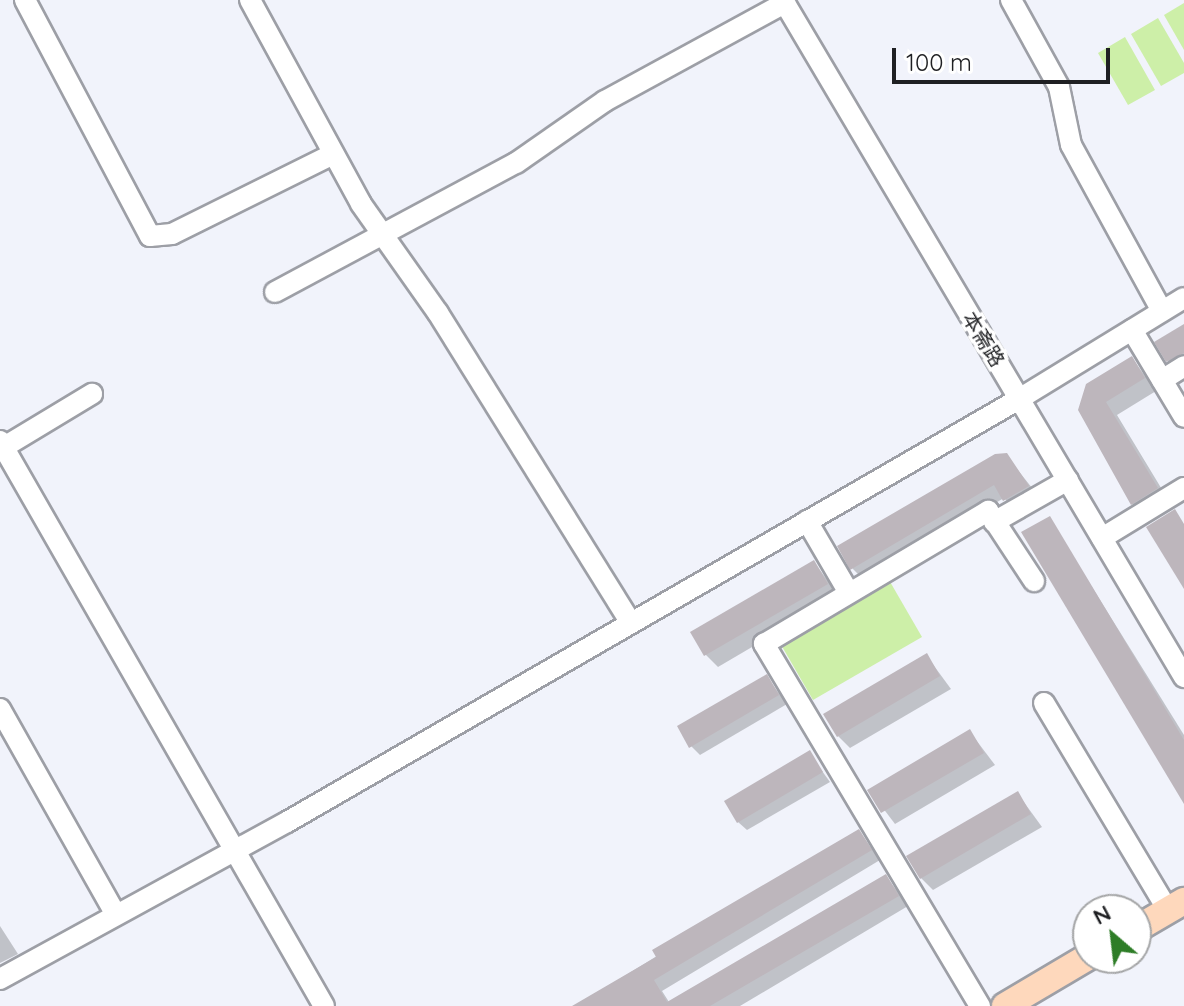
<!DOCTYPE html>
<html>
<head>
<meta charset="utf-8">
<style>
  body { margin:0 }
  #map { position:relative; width:1184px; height:1006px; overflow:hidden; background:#f1f3fb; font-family:Quicksand,"Noto Sans SC",sans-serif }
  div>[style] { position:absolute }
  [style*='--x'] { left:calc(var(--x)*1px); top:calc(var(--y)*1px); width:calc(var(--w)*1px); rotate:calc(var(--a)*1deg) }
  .green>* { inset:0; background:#cdefa8 }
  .shadow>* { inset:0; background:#0003 }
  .building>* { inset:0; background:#bdb6bc }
  .roads { filter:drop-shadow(2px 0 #9d9fa6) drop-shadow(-2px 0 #9d9fa6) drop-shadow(0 2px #9d9fa6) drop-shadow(0 -2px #9d9fa6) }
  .minor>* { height:20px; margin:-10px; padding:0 10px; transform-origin:10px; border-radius:10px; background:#fff }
  .major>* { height:26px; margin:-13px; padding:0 13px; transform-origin:13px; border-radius:13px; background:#fed8bc }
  span { translate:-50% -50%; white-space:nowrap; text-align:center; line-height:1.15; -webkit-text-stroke:7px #fff; paint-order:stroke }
  .street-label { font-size:20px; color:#1f2023 }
  .north { position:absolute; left:1072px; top:894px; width:80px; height:80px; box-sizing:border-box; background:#fff; border:2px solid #a5a6a7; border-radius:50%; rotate:332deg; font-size:22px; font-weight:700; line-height:32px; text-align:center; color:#1f2023 }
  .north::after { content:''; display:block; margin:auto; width:28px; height:36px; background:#2e7d27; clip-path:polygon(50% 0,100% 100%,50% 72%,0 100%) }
  .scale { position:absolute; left:892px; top:48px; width:218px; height:36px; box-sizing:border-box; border:4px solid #1f2023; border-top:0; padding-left:10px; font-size:24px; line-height:28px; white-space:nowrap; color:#1f2023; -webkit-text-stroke:6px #fff; paint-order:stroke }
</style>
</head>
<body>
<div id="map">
  <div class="green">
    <div style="clip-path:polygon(1184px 3px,1184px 50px,1164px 15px)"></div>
    <div style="clip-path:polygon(1158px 18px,1184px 63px,1184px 73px,1161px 86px,1131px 34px)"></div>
    <div style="clip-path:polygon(1125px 37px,1155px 90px,1128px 105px,1098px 53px)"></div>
    <div style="clip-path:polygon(889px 580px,922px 637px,813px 700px,780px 643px)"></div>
  </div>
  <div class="shadow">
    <div style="clip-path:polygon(1184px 326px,1184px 371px,1180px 373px,1168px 361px)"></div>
    <div style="clip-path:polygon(1132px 358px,1156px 391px,1117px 415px,1169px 501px,1144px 516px,1132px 504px,1080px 410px)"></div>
    <div style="clip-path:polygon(1006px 455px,1040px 498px,1017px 512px,1004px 498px,864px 580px,852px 568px)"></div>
    <div style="clip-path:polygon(1049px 518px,1184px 735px,1184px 797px)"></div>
    <div style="clip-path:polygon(814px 562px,839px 596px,718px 667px,706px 655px,693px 633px)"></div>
    <div style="clip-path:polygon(926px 655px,951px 689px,850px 748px,838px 736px)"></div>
    <div style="clip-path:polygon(766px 676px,787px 704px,700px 755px,691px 746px)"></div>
    <div style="clip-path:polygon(970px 732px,995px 765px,895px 824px,870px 791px)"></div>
    <div style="clip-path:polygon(809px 753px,830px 782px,747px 830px,738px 822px)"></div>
    <div style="clip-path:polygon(1018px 794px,1042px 827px,933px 890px,921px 878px)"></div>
    <div style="clip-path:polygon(859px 831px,880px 860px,662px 991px,669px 1002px,886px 876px,908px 906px,740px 1006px,576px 1006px)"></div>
    <div style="clip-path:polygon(0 926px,18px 954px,0 963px)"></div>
  </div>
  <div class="building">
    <div style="clip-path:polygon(1184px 324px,1184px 353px,1166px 362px,1154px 342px)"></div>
    <div style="clip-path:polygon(1132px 356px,1145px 378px,1106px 402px,1158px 488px,1131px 505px,1078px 410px,1086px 384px)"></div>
    <div style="clip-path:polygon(1007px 453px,1029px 486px,1003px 501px,994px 485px,850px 570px,837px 546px,995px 454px)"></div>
    <div style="clip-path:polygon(1175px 509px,1184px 524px,1184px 589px,1146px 527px)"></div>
    <div style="clip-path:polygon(1050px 516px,1184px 740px,1184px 804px,1021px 532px)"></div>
    <div style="clip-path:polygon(814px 560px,828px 584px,704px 656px,690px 632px)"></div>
    <div style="clip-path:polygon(927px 653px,940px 676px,837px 737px,823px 714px)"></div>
    <div style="clip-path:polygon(767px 674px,779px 695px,689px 748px,677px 726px)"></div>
    <div style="clip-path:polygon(970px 729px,984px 753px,881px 813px,867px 790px)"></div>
    <div style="clip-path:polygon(810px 750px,823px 772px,737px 823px,724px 801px)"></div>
    <div style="clip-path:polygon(1018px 791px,1031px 814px,920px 879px,906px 856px)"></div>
    <div style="clip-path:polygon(859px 829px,872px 850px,654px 980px,667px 1002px,886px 874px,899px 896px,710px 1006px,572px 1006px,656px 957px,652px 950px)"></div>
  </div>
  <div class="roads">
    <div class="minor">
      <div style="--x:25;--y:0;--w:267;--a:62.1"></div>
      <div style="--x:150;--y:236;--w:22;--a:-5"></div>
      <div style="--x:172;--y:234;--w:180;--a:-26.4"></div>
      <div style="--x:250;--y:0;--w:232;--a:61.4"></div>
      <div style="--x:361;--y:204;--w:133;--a:54.8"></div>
      <div style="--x:438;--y:313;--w:365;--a:58.1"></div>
      <div style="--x:783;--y:0;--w:787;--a:59.36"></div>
      <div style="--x:1011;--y:0;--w:99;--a:61.1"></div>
      <div style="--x:1059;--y:87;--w:59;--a:78.3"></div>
      <div style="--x:1071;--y:145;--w:189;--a:61.3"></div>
      <div style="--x:275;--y:292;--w:273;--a:-28.2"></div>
      <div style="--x:516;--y:163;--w:108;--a:-34.9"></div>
      <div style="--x:605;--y:101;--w:205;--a:-28.6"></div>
      <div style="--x:1132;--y:330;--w:101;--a:59.1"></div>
      <div style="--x:1162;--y:380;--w:26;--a:-32"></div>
      <div style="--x:0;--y:441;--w:651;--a:60.17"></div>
      <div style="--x:4;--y:447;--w:103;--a:-31.1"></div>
      <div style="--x:807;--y:521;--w:83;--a:59.7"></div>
      <div style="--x:994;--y:522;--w:85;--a:-29.6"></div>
      <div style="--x:1102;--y:538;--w:96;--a:-31.4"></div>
      <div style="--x:1044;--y:703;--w:241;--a:59.1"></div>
      <div style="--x:0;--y:709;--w:236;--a:60.6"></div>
      <div style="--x:0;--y:979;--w:327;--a:-28.7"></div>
      <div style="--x:287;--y:822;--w:845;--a:-30.02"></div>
      <div style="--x:1019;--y:399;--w:193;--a:-31.5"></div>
      <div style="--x:980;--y:1006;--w:422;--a:-120.8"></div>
      <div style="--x:764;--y:644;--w:261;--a:-30.7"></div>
      <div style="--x:988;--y:511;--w:84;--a:56.7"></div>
    </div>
    <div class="major">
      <div style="--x:1136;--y:929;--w:56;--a:-30.3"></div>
      <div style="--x:1005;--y:1006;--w:96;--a:-30.6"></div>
    </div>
  </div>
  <div class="street-label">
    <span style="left:984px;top:339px;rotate:59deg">本斋路</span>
  </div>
  <div class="north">N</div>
  <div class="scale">100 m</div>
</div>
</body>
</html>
